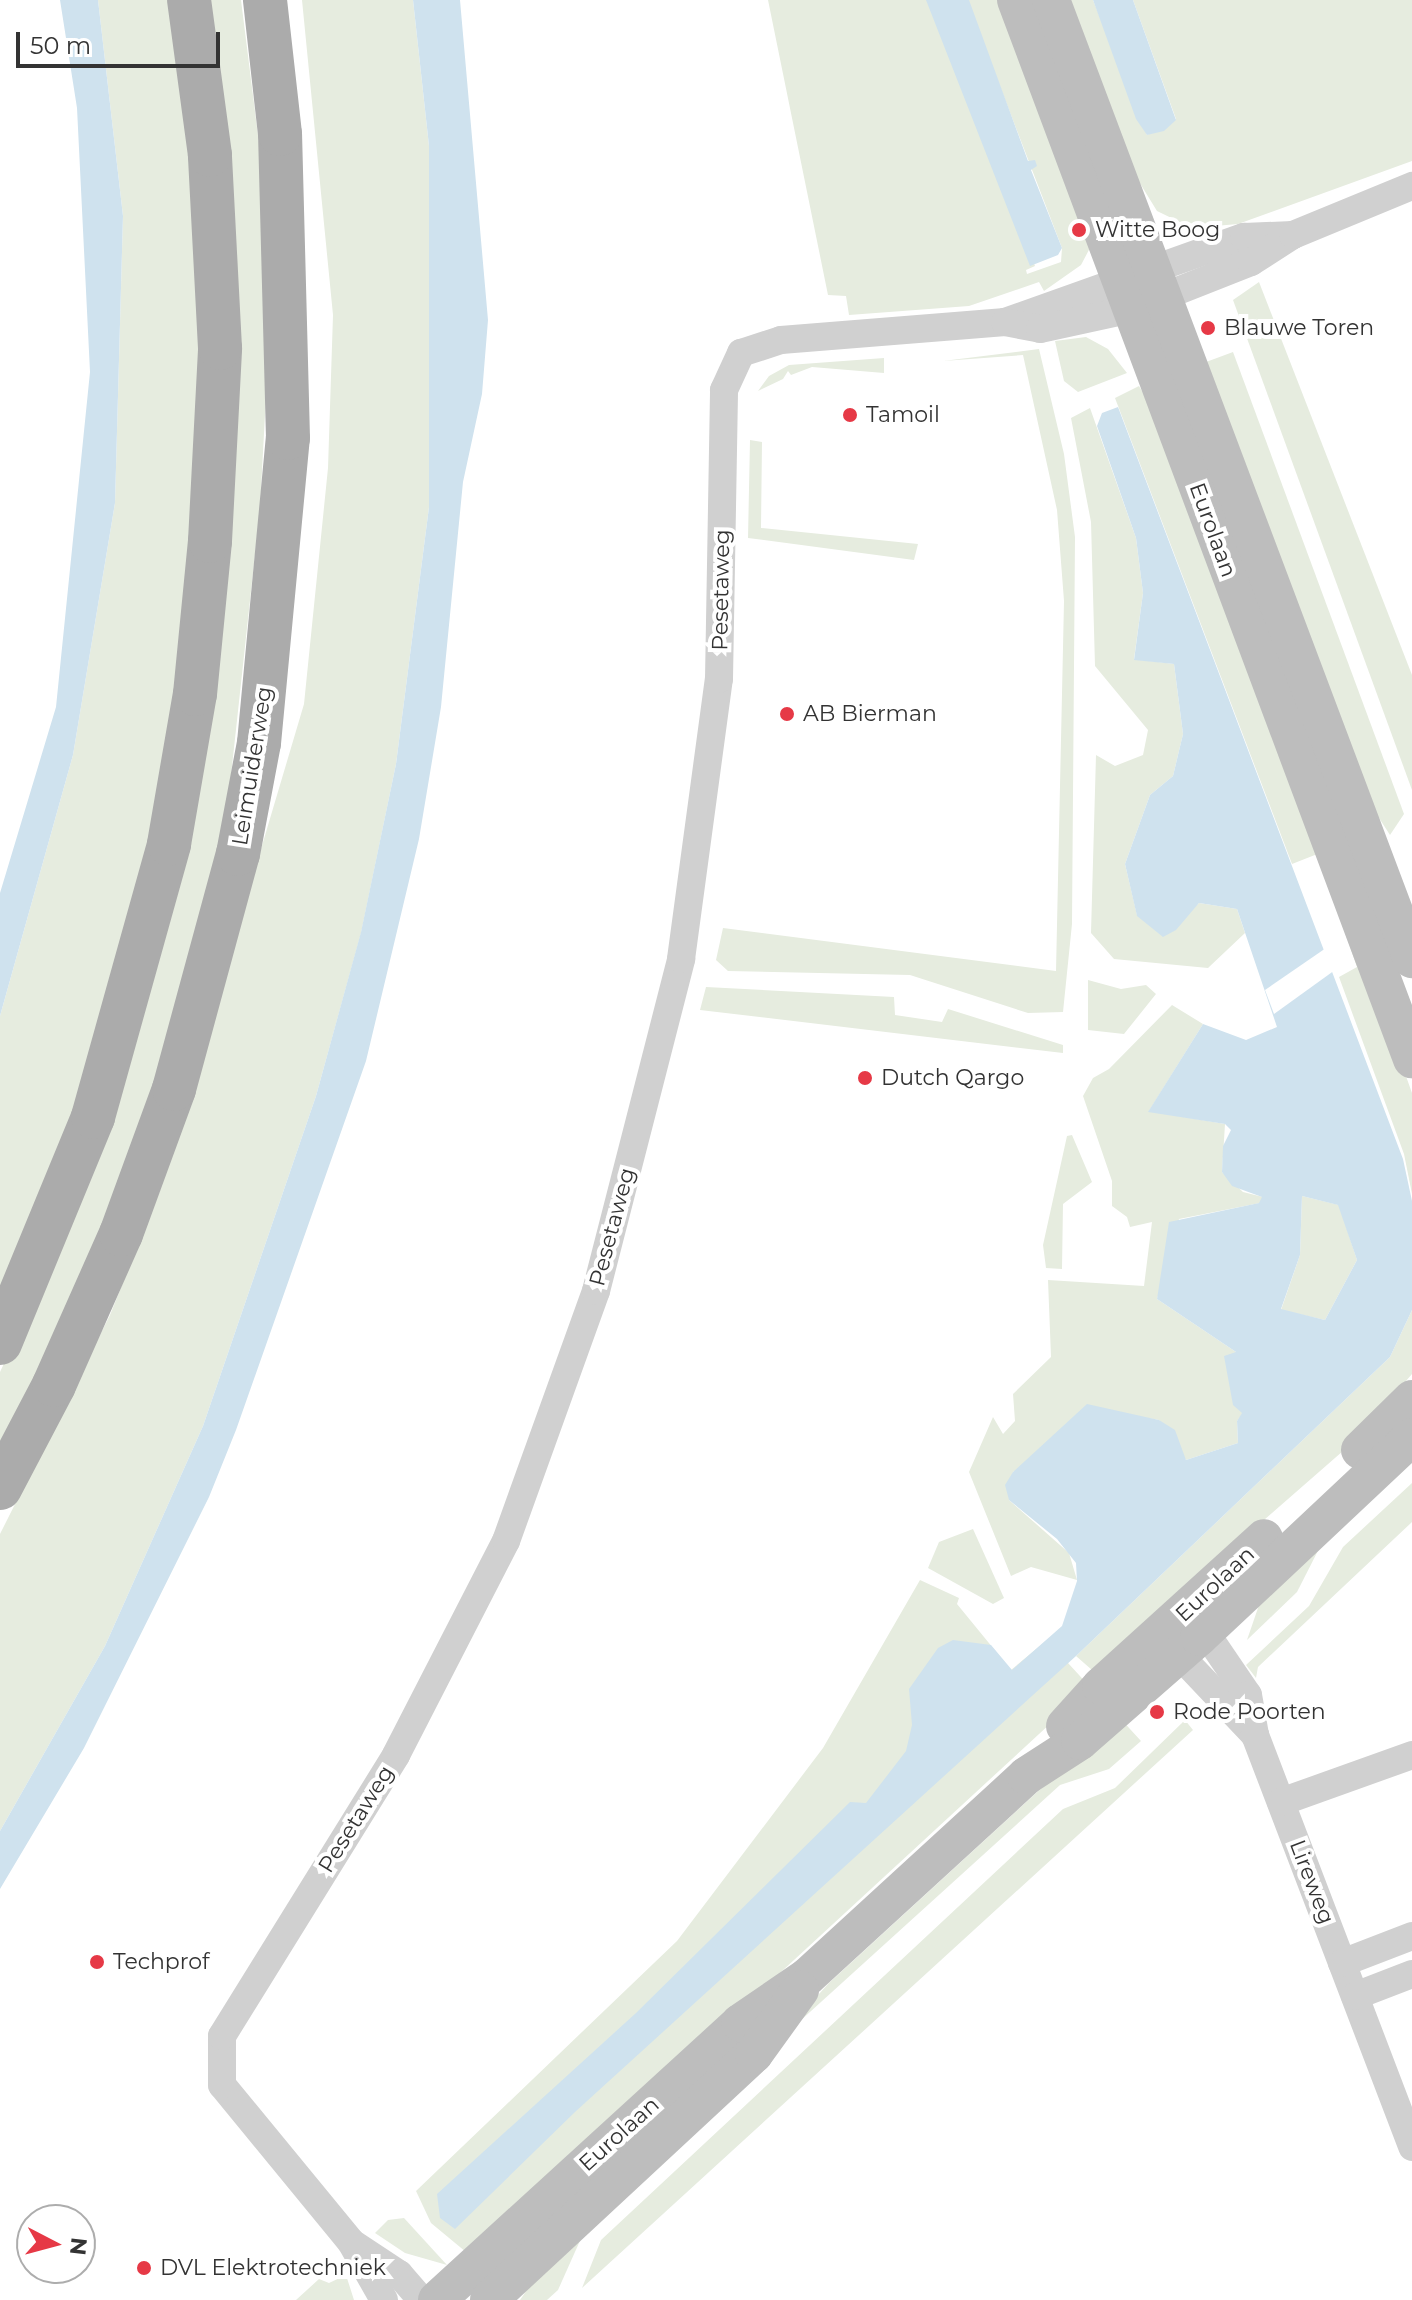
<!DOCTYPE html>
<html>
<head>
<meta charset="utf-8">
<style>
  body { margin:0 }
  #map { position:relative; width:1412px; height:2300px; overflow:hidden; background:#fff; font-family:Montserrat,sans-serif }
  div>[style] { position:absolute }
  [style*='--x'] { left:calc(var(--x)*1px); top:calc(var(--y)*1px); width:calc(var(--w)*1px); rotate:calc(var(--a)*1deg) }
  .green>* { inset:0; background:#e6ecdf }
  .water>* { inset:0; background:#cfe2ee }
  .pier>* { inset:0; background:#fff }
  .minor>* { height:28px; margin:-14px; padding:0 14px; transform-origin:14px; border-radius:14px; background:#d0d0d0 }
  .secondary>* { height:38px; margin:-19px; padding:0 19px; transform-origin:19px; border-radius:19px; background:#bdbdbd }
  .primary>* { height:44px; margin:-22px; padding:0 22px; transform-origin:22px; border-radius:22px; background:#ababab }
  .dots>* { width:22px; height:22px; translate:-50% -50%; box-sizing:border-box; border:4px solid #fff; border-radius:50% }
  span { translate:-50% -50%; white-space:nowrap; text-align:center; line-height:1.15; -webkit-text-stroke:8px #fff; paint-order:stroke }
  .poi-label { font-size:22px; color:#333 }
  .left { translate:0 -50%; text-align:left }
  .street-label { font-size:22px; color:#333 }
  .north { position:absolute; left:16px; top:2204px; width:80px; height:80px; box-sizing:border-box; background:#fff; border:2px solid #adadad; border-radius:50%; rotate:96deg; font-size:22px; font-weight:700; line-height:32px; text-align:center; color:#333 }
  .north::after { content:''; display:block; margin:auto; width:28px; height:36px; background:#e63946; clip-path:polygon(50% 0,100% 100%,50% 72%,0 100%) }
  .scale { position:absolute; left:16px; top:32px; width:204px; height:36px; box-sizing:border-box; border:4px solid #333; border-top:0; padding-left:10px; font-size:24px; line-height:28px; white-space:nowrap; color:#333; -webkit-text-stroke:6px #fff; paint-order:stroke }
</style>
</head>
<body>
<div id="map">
  <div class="green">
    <div style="clip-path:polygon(98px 0,173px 0,191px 139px,204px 376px,196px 530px,159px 809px,58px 1163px,0 1298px,0 1016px,73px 755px,115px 503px,123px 216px)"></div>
    <div style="clip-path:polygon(207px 0,241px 0,264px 183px,268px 359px,260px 508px,225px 831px,164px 1067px,86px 1278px,0 1457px,0 1372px,61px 1241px,202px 735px)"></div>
    <div style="clip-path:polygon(302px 0,413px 0,429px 146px,429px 507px,396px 764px,361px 933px,316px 1096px,203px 1426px,105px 1646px,0 1831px,0 1534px,110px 1315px,159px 1193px,304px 704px,328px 468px,333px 315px)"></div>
    <div style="clip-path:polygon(768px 0,933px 0,1035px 266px,1026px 270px,1027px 274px,1061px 262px,1062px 248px,967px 0,1008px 0,1008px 25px,1091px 246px,1081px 265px,1044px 291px,1039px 282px,969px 306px,849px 315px,846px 296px,828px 295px)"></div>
    <div style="clip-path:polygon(1060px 0,1093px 0,1147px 135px,1176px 119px,1133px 0,1412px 0,1412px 161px,1238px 224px,1192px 228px,1157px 211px,1109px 133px)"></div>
    <div style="clip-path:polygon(1259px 282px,1412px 675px,1412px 790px,1233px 300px)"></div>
    <div style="clip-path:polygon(1086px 337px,1108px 349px,1127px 373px,1078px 392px,1064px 381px,1055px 341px)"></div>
    <div style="clip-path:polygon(1039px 349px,1064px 454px,1075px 537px,1072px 924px,1063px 1012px,1028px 1013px,910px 975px,728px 971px,716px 960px,723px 928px,1056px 971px,1064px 601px,1057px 510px,1023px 355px,943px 361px)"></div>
    <div style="clip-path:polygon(1233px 352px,1404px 814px,1390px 835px,1363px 793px,1198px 365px)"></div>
    <div style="clip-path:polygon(884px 358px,884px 373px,812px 367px,791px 375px,788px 371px,783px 379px,758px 391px,769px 376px,789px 365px)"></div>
    <div style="clip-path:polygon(1139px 386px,1168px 435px,1325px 851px,1292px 864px,1115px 398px)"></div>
    <div style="clip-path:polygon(1090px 408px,1136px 538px,1143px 593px,1134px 659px,1174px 664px,1183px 734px,1173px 776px,1150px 795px,1125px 864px,1137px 915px,1163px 936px,1199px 903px,1237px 909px,1245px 933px,1208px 968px,1114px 959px,1091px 933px,1096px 755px,1115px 766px,1143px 755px,1148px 730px,1095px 666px,1091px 522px,1071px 418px)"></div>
    <div style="clip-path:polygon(750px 440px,762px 442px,761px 528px,918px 544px,914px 560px,748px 538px)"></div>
    <div style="clip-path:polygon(1333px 871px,1412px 1093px,1412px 1194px,1404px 1154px,1339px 977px,1357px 967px,1325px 875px)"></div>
    <div style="clip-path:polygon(1088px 980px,1121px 989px,1146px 985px,1156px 994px,1124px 1034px,1088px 1030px)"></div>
    <div style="clip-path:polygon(706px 987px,894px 997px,895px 1015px,942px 1022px,948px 1009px,1063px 1045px,1063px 1053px,700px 1010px)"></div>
    <div style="clip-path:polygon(1172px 1005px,1203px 1024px,1149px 1111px,1225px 1124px,1222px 1172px,1243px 1192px,1263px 1197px,1260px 1203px,1179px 1219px,1157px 1299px,1236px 1352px,1243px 1413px,1237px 1421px,1238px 1443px,1186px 1460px,1159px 1420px,1130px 1415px,1025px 1465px,1013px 1472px,1009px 1500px,1069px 1553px,1077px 1580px,1031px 1567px,1011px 1576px,969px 1472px,993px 1417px,1003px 1434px,1015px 1421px,1013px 1394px,1051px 1357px,1048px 1280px,1144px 1286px,1152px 1222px,1130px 1227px,1127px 1217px,1112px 1206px,1112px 1181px,1083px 1096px,1093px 1078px,1109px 1069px)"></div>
    <div style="clip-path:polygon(1072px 1135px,1092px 1182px,1063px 1204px,1062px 1269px,1046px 1268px,1043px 1245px,1067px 1136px)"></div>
    <div style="clip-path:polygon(1302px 1196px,1339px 1205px,1357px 1260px,1325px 1320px,1281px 1310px,1300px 1255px)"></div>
    <div style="clip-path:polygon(1412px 1310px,1412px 1374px,1351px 1444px,1092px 1670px,1076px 1656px,1390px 1357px)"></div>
    <div style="clip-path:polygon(1412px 1483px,1412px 1522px,1258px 1667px,1256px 1678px,1246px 1665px,1309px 1606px,1343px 1547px)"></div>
    <div style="clip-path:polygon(973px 1529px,1004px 1598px,993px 1604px,928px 1568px,939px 1542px)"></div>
    <div style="clip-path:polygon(1326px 1535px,1297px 1592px,1247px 1640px,1259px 1605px)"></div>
    <div style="clip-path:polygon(920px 1580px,959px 1598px,957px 1604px,1011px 1670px,1047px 1640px,1090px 1687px,472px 2257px,431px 2223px,416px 2191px,677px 1941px,823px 1748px)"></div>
    <div style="clip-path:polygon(1119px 1717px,1141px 1741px,1109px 1769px,1060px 1785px,767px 2051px,829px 1983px)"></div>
    <div style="clip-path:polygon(1185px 1720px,1193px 1730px,582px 2288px,601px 2240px,1063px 1809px,1115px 1788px)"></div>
    <div style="clip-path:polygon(404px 2218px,447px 2265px,405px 2253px,375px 2233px,388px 2220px)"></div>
    <div style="clip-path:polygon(587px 2225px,558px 2290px,547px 2300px,520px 2300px,545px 2264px)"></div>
    <div style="clip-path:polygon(346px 2275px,354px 2300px,296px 2300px,319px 2279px,329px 2283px)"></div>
  </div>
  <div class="water">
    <div style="clip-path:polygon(60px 0,98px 0,123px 216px,115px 503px,73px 755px,0 1016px,0 893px,56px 707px,90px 372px,77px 108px)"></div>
    <div style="clip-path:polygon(413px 0,460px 0,488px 320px,482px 394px,463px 482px,441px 707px,419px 839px,366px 1061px,236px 1430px,209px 1497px,84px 1748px,0 1889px,0 1831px,105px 1646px,203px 1426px,316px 1096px,361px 932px,396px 764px,429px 507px,429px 146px)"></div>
    <div style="clip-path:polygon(926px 0,969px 0,1028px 161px,1035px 160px,1037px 166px,1031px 170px,1062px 248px,1058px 255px,1030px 266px)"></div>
    <div style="clip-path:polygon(1093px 0,1133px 0,1176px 120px,1164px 131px,1147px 135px,1136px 119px)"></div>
    <div style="clip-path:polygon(evenodd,1118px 407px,1403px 1159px,1412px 1201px,1412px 1310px,1390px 1357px,1076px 1656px,575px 2112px,455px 2229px,440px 2218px,437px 2194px,636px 2013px,850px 1802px,866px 1803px,906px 1751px,912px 1725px,909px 1689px,938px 1648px,953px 1640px,991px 1645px,1012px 1670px,1062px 1626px,1077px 1581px,1076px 1563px,1057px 1539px,1009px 1500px,1005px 1485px,1013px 1472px,1087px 1404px,1159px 1420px,1175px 1430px,1186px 1460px,1238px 1443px,1237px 1421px,1242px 1413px,1233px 1405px,1224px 1356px,1236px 1352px,1157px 1299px,1169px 1222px,1259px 1203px,1262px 1197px,1232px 1186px,1222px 1172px,1223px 1146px,1231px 1130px,1225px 1124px,1148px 1112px,1203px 1024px,1246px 1040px,1277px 1027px,1237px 909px,1199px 903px,1176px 930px,1163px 937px,1137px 916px,1125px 864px,1150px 795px,1173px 776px,1183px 734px,1174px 664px,1134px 660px,1143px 593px,1136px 538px,1097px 426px,1102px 413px,1118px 407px,1302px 1196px,1338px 1205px,1357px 1260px,1325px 1320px,1281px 1309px,1300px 1255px,1302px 1196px)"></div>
  </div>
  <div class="pier">
    <div style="clip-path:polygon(1326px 948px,1335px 970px,1274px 1014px,1265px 990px)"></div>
  </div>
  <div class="minor">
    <div style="--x:1005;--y:322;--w:254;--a:-19.6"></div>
    <div style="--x:1244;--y:237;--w:49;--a:-2.3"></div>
    <div style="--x:1255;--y:1735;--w:110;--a:-133.5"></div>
    <div style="--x:1179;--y:1655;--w:32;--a:-104"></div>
    <div style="--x:1171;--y:1624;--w:35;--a:13"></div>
    <div style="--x:1205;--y:1632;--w:76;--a:55.7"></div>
    <div style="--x:1248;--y:1695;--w:41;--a:80.1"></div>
    <div style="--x:1255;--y:1735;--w:441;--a:69.1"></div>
    <div style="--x:1281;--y:1802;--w:139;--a:-19.7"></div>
    <div style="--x:1342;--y:1963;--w:75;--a:-21.1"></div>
    <div style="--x:1355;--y:1996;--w:61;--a:-21.1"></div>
    <div style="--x:355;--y:2245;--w:53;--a:33.4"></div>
    <div style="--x:399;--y:2274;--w:35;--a:49"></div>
    <div style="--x:384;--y:2300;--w:67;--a:-119.6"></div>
    <div style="--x:351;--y:2242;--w:203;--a:-129.4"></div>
    <div style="--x:222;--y:2085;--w:49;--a:-90"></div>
    <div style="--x:222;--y:2036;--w:331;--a:-58.2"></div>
    <div style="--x:396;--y:1755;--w:241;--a:-62.8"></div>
    <div style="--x:506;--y:1541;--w:266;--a:-70.2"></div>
    <div style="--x:596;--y:1291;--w:343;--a:-75.6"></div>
    <div style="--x:681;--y:959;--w:283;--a:-82.3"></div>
    <div style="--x:719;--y:679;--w:289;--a:-89"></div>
    <div style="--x:724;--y:390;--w:41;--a:-65.3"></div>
    <div style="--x:741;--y:353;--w:42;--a:-18"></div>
    <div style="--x:781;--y:340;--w:225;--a:-4.6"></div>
    <div style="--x:1005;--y:322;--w:36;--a:11"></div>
    <div style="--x:1040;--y:329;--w:94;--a:-12.3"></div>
    <div style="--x:1132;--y:309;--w:128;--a:-21.6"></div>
    <div style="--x:1251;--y:262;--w:50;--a:-32.7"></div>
    <div style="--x:1293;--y:235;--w:129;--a:-22.4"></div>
  </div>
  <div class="secondary">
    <div style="--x:1016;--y:0;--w:1131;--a:69.5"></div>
    <div style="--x:1051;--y:0;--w:1025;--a:69.37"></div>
    <div style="--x:1360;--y:1450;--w:73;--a:-44.4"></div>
    <div style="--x:1065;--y:1726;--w:54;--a:-48"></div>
    <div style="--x:1101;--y:1686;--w:220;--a:-42.2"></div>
    <div style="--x:437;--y:2300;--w:411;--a:-42.4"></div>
    <div style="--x:740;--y:2023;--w:81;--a:-34.5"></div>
    <div style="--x:807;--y:1977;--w:297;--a:-42.5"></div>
    <div style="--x:1026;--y:1776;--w:64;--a:-32.9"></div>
    <div style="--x:1080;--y:1741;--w:158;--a:-41.2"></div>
    <div style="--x:1199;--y:1637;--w:292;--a:-43.2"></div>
    <div style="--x:489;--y:2300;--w:362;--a:-42.9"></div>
    <div style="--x:754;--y:2054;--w:79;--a:-54.3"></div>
  </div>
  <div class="primary">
    <div style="--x:0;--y:1343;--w:244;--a:-67.6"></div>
    <div style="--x:93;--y:1117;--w:283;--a:-74.4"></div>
    <div style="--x:169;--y:844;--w:152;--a:-80.2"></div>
    <div style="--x:195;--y:694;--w:154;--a:-84.4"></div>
    <div style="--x:210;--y:541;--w:193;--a:-87"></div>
    <div style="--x:220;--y:348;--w:193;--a:-93"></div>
    <div style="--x:210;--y:155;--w:156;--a:-97.7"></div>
    <div style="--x:0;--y:1488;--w:116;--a:-62.3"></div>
    <div style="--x:54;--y:1385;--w:165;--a:-66.1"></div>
    <div style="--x:121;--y:1234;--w:154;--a:-69.9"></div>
    <div style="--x:174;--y:1089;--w:244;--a:-74.8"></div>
    <div style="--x:238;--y:854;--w:113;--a:-79.3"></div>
    <div style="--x:259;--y:743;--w:306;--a:-84.6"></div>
    <div style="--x:288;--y:438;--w:304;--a:-91.5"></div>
    <div style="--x:280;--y:134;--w:135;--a:-96.4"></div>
  </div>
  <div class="dots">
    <div style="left:1079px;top:230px;background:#e63946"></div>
    <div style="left:1208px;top:328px;background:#e63946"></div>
    <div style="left:850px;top:415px;background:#e63946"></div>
    <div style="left:787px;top:714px;background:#e63946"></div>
    <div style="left:865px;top:1078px;background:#e63946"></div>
    <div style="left:1157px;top:1712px;background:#e63946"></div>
    <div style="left:97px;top:1962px;background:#e63946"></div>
    <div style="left:144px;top:2268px;background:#e63946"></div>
  </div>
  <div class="poi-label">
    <span class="left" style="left:1095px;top:230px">Witte Boog</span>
    <span class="left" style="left:1224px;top:328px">Blauwe Toren</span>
    <span class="left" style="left:866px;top:415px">Tamoil</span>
    <span class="left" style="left:803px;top:714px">AB Bierman</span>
    <span class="left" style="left:881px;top:1078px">Dutch Qargo</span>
    <span class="left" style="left:1173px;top:1712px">Rode Poorten</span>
    <span class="left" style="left:113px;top:1962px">Techprof</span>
    <span class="left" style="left:160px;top:2268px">DVL Elektrotechniek</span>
  </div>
  <div class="street-label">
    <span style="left:1213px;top:530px;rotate:70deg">Eurolaan</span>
    <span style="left:721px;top:590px;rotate:-89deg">Pesetaweg</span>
    <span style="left:252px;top:766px;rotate:-81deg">Leimuiderweg</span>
    <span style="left:612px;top:1227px;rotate:-75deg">Pesetaweg</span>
    <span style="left:1215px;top:1584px;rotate:-43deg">Eurolaan</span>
    <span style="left:356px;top:1819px;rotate:-58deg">Pesetaweg</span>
    <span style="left:1312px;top:1882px;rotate:69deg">Lireweg</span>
    <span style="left:619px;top:2134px;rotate:-42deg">Eurolaan</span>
  </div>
  <div class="north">N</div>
  <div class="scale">50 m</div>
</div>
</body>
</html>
